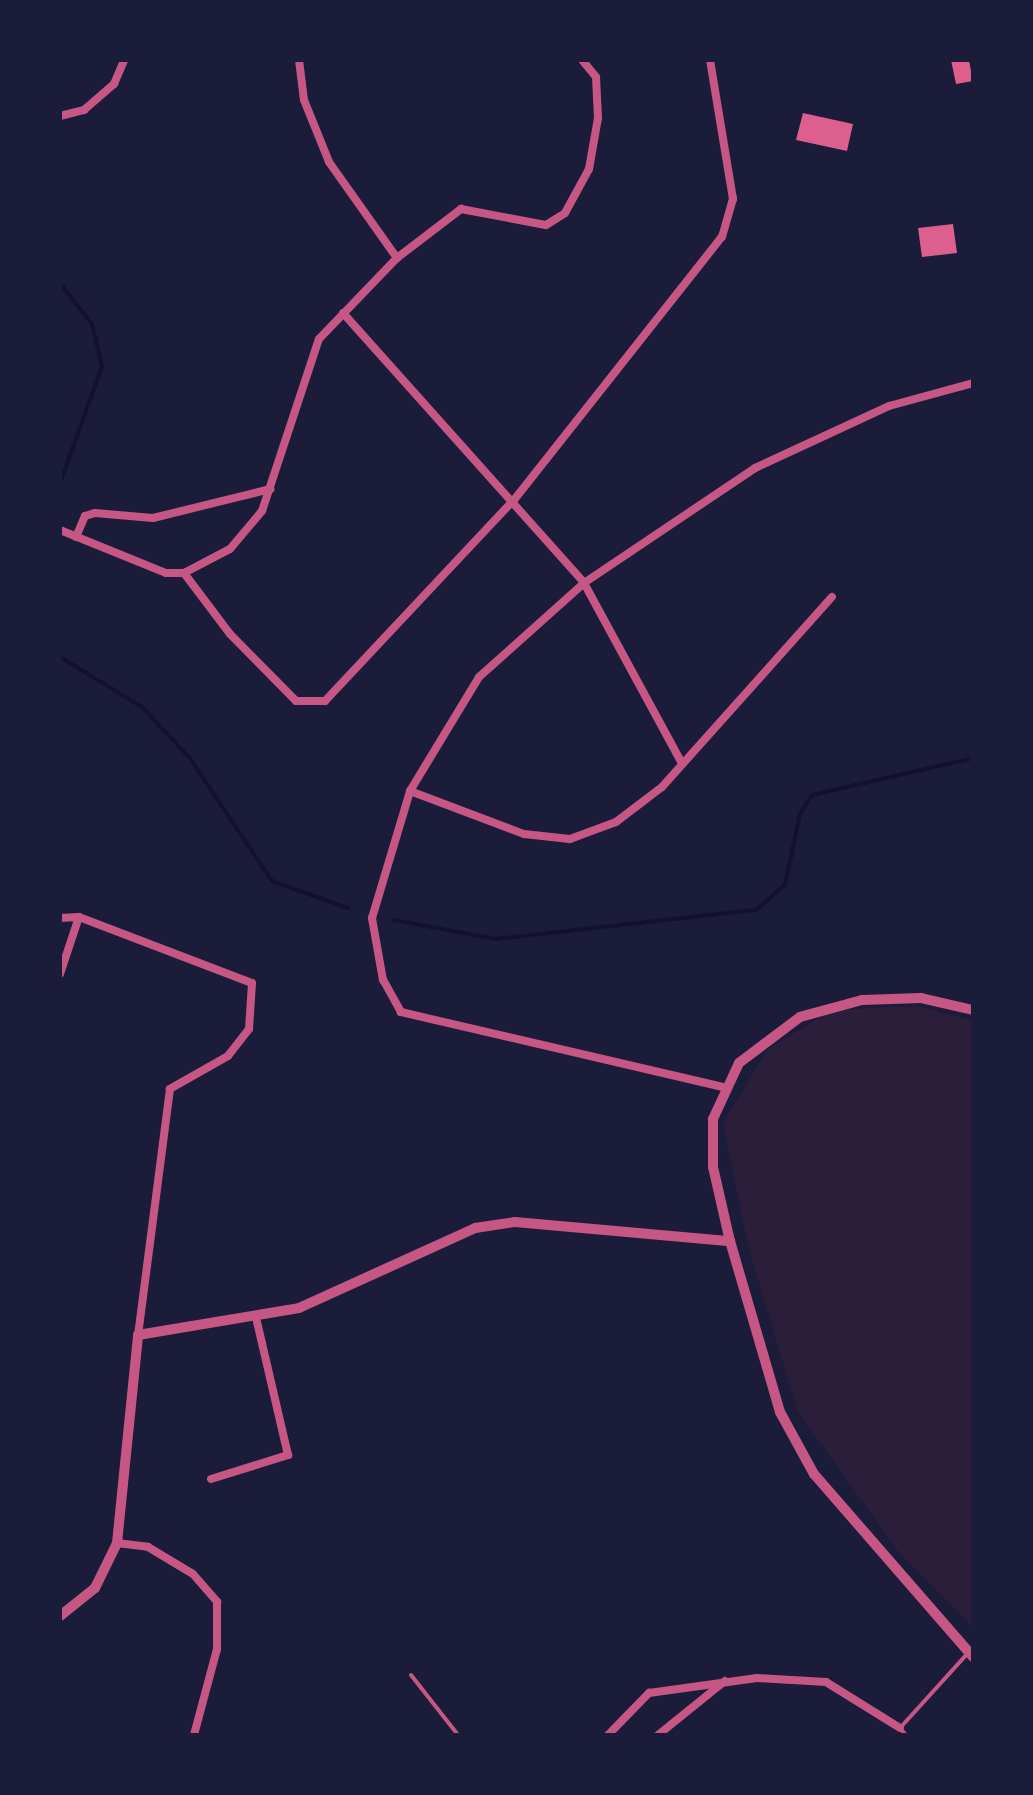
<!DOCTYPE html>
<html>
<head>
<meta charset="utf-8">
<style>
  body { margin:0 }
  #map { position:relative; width:1033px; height:1795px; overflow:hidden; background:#1b1b3a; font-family:"Playfair Display",serif }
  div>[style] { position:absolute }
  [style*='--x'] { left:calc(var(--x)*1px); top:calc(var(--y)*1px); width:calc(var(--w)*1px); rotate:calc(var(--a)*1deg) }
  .green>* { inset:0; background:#2a1e3b }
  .stream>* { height:4px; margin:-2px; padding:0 2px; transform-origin:2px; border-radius:2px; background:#12122b }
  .building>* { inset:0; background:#dd5f8e }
  .service>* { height:4px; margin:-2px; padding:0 2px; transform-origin:2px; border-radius:2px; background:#c65784 }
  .minor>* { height:8px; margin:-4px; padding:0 4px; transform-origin:4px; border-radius:4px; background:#c65784 }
  .tertiary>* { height:10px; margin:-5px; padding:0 5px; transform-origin:5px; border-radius:5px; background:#c65784 }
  span { translate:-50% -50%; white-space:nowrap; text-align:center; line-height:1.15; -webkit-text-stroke:8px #1b1b3a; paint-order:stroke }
  .frame { position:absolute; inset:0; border:62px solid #1b1b3a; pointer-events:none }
</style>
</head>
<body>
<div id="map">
  <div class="green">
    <div style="clip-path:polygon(918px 1006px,973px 1021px,973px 1627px,899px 1553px,797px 1410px,748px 1246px,723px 1123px,768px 1049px,832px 1010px)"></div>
  </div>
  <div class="stream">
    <div style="--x:60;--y:283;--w:52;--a:52"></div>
    <div style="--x:92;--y:324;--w:43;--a:76.6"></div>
    <div style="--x:102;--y:366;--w:124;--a:109.7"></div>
    <div style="--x:60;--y:657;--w:96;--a:31.4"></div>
    <div style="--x:142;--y:707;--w:69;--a:46.8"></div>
    <div style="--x:189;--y:757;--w:149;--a:56.2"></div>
    <div style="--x:272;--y:881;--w:81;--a:19.6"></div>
    <div style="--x:394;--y:920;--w:104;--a:10.6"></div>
    <div style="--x:496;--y:939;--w:262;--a:-6.4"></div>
    <div style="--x:756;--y:910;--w:38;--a:-41"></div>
    <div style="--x:785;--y:885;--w:73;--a:-78.1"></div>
    <div style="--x:800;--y:814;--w:22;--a:-58"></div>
    <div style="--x:812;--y:795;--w:165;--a:-12.9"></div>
  </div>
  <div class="building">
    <div style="clip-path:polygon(951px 60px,969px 60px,973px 81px,956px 84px)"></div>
    <div style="clip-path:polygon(803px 113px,853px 124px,847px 151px,796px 140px)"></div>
    <div style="clip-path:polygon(953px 224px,957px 253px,922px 257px,918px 228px)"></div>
  </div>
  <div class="service">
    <div style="--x:411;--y:1675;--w:76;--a:51.9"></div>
    <div style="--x:906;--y:1735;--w:9;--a:-131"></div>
    <div style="--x:900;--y:1728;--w:100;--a:-47.8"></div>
  </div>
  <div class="minor">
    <div style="--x:299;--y:60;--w:40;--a:82.9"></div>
    <div style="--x:304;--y:100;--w:67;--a:68"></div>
    <div style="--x:329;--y:162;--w:118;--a:54.7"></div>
    <div style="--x:60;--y:116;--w:25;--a:-14"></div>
    <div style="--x:84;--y:110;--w:40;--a:-41"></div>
    <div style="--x:114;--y:84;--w:26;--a:-67"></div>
    <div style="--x:343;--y:313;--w:362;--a:48.2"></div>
    <div style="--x:584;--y:583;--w:204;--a:61.5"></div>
    <div style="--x:60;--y:530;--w:114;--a:22.1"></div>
    <div style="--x:166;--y:573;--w:18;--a:0"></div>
    <div style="--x:184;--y:573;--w:52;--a:-27.6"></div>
    <div style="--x:230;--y:549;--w:50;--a:-49.9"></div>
    <div style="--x:262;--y:511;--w:181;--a:-71.7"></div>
    <div style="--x:319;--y:339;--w:112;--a:-46.1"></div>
    <div style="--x:397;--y:258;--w:81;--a:-37.4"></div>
    <div style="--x:461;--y:209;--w:86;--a:10.7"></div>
    <div style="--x:546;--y:225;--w:22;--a:-32"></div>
    <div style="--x:565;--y:213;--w:50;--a:-61.4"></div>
    <div style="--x:589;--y:169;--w:52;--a:-80"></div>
    <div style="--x:598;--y:118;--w:41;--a:-92.8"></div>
    <div style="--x:596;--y:77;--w:22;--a:-129"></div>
    <div style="--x:76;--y:537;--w:23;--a:-67"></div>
    <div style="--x:85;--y:516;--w:10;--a:-17"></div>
    <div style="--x:95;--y:513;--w:58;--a:4.9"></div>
    <div style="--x:153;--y:518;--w:121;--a:-13.9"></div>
    <div style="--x:184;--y:573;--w:76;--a:53"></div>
    <div style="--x:230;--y:634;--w:94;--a:45.4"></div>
    <div style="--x:296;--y:701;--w:29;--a:0"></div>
    <div style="--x:325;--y:701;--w:276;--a:-46.8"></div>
    <div style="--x:514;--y:500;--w:335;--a:-51.7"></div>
    <div style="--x:722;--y:237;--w:40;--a:-74"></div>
    <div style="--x:733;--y:199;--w:141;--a:-99.4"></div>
    <div style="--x:410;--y:791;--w:122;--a:20.7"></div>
    <div style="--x:524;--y:834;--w:46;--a:6.2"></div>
    <div style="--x:570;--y:839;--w:49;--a:-20.3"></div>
    <div style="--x:616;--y:822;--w:58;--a:-37.3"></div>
    <div style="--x:662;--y:787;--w:255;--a:-48.2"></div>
    <div style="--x:60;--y:918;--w:19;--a:-3"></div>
    <div style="--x:79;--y:917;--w:185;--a:20.9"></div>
    <div style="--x:252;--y:983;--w:46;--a:93.7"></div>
    <div style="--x:249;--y:1029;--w:34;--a:128"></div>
    <div style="--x:228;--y:1056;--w:67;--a:150.4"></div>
    <div style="--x:170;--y:1089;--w:248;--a:97.4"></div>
    <div style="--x:60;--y:974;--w:60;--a:-71.6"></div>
    <div style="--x:723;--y:1087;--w:331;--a:-166.9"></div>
    <div style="--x:401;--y:1012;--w:37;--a:-119"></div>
    <div style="--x:383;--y:980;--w:63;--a:-100.1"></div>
    <div style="--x:372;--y:918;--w:133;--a:-73.3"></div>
    <div style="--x:410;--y:791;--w:133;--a:-58.8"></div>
    <div style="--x:479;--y:677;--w:141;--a:-41.8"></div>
    <div style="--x:584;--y:583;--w:206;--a:-33.9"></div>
    <div style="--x:755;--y:468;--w:148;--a:-24.8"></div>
    <div style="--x:889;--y:406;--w:87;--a:-15.3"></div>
    <div style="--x:211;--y:1479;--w:81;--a:-17.3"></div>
    <div style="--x:288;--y:1455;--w:141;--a:-103.1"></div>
    <div style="--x:117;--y:1543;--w:31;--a:7"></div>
    <div style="--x:148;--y:1547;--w:52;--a:31"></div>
    <div style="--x:193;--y:1574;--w:37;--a:49"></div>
    <div style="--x:217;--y:1602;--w:47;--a:90"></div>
    <div style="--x:217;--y:1649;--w:89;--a:105"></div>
    <div style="--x:608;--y:1735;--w:59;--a:-45.7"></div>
    <div style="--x:649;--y:1693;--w:109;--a:-7.9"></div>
    <div style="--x:757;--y:1678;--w:69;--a:3.3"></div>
    <div style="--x:826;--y:1682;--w:87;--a:31.9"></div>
    <div style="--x:658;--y:1735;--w:86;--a:-38.9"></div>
  </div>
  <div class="tertiary">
    <div style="--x:973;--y:1010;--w:53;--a:-167"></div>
    <div style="--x:921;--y:998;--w:59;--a:178.1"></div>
    <div style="--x:862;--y:1000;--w:64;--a:164.7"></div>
    <div style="--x:800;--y:1017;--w:76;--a:143"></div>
    <div style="--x:739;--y:1063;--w:62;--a:114.9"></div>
    <div style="--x:713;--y:1119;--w:48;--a:90"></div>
    <div style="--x:713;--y:1167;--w:76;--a:77.1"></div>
    <div style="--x:730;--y:1241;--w:178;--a:73.7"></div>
    <div style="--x:780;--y:1412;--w:71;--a:61.3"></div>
    <div style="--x:814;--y:1474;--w:242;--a:49"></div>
    <div style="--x:60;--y:1616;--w:45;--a:-38.7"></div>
    <div style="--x:95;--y:1588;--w:50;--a:-63.9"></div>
    <div style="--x:117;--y:1543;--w:209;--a:-84.2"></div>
    <div style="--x:138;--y:1335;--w:163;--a:-9.5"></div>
    <div style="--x:299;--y:1308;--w:193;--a:-24.4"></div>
    <div style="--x:475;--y:1228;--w:40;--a:-8.5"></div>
    <div style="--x:515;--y:1222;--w:216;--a:5.1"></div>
  </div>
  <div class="frame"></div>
</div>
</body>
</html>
